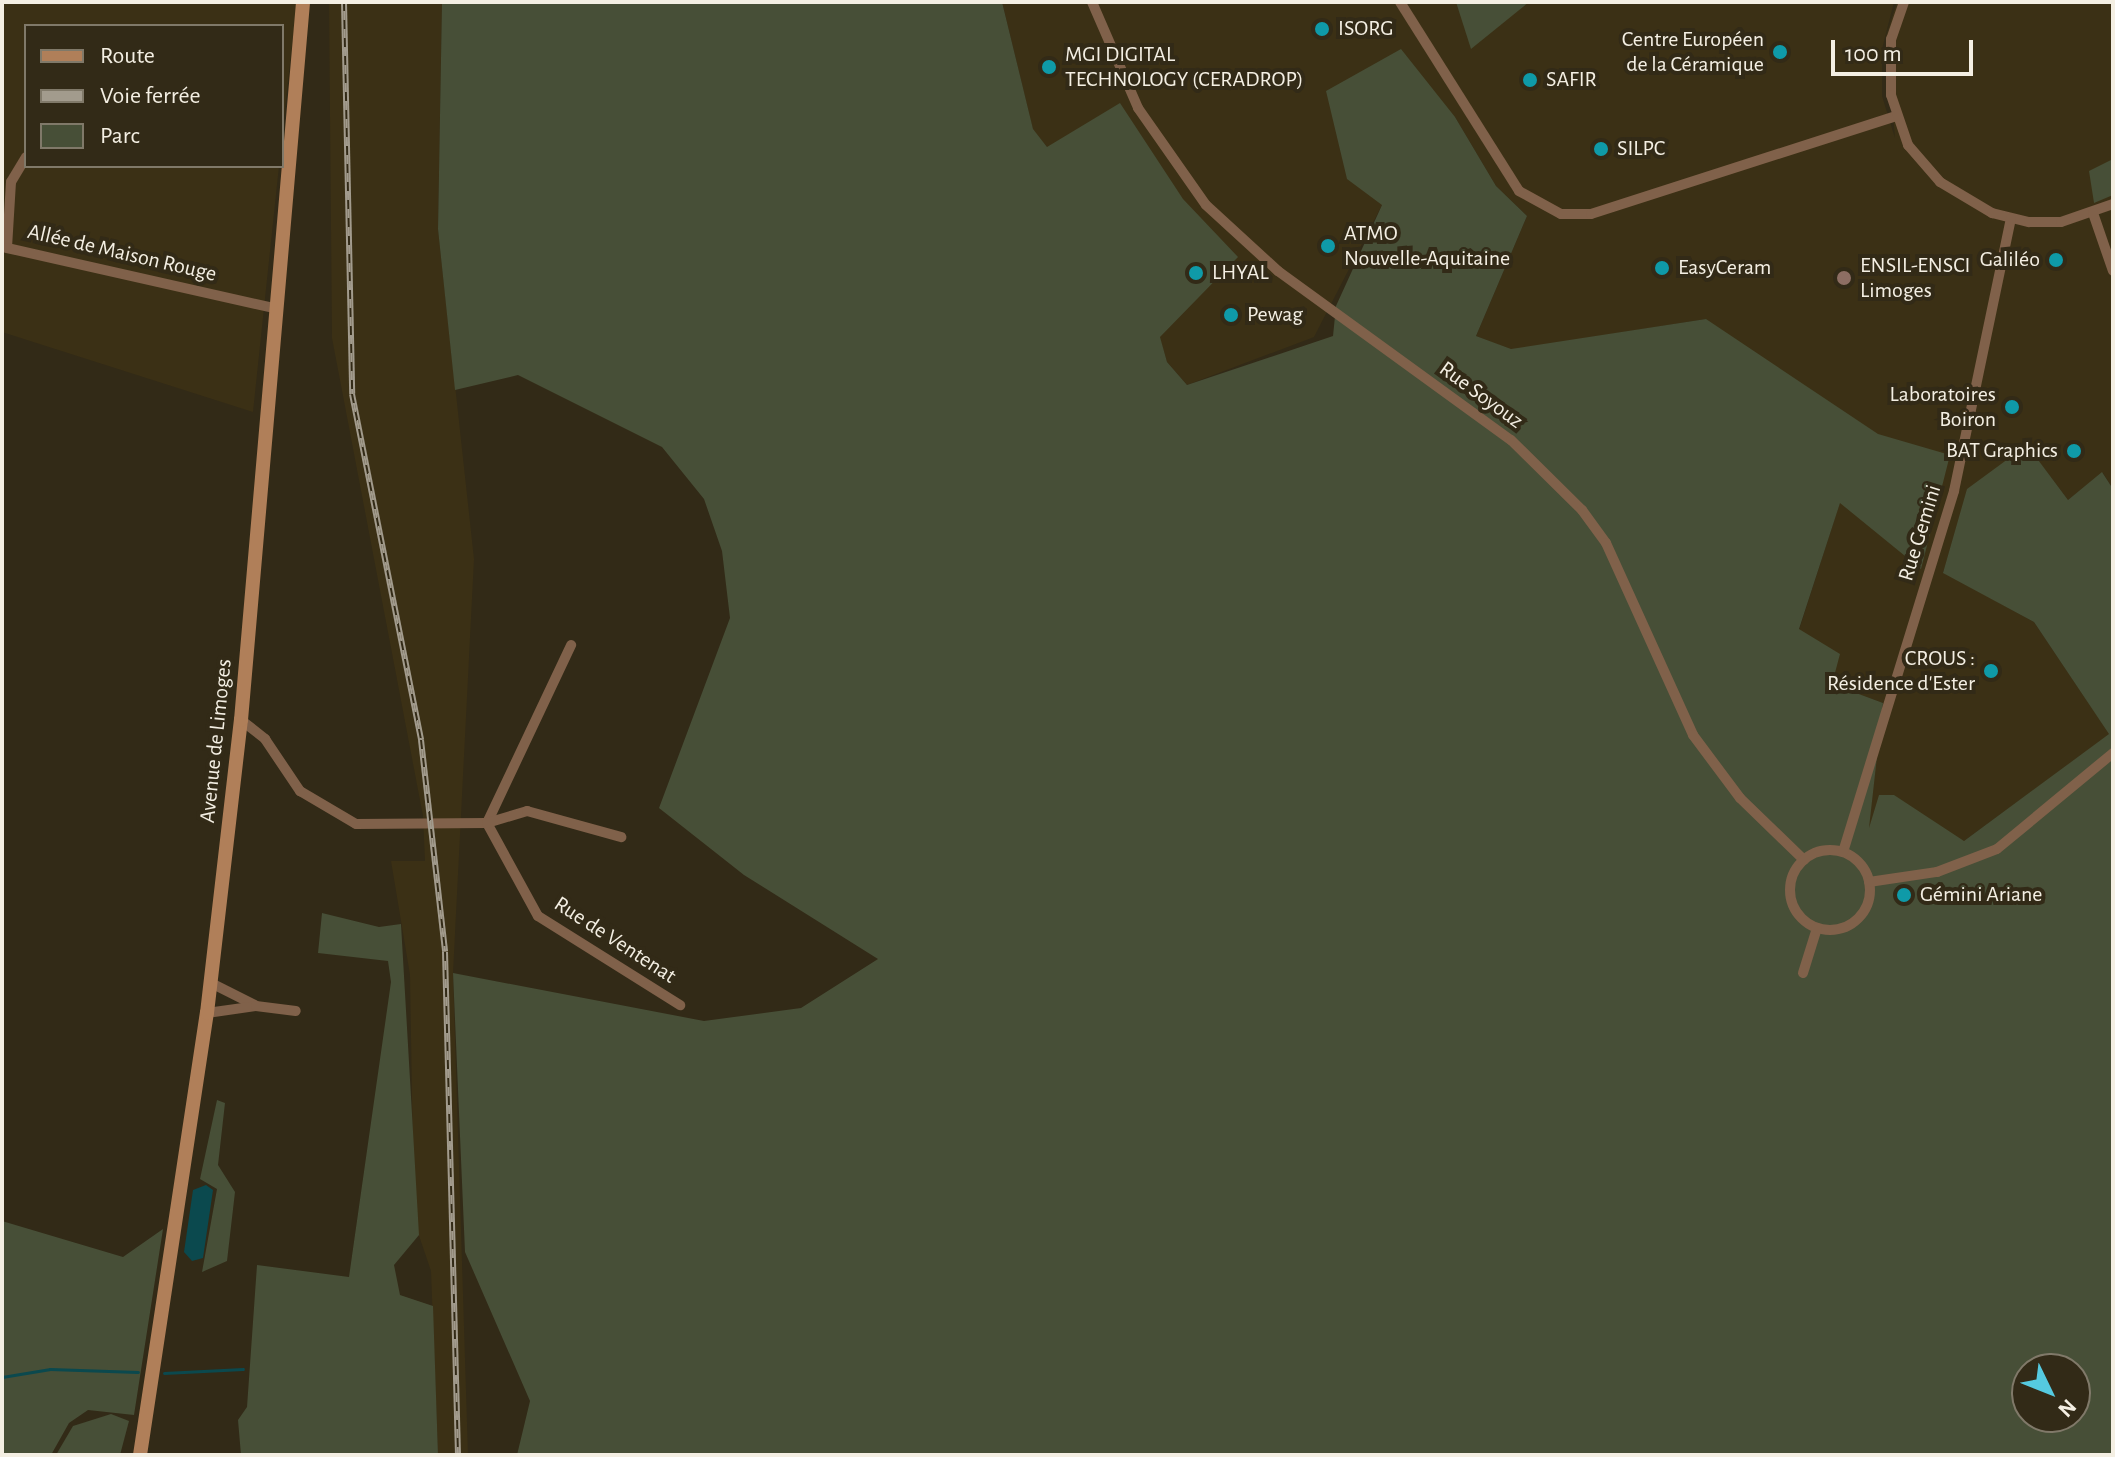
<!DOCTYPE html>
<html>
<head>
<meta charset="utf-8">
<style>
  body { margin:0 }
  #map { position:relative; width:2115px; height:1457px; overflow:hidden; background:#322a17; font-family:"Alegreya Sans",sans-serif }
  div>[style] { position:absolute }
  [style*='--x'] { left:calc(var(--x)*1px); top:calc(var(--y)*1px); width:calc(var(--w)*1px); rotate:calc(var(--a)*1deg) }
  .built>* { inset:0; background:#3b3015 }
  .green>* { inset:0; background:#474f37 }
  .water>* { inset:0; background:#0b494e }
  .stream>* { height:3px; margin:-1.5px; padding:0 1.5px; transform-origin:1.5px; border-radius:1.5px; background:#0b494e }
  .minor>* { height:10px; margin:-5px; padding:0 5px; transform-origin:5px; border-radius:5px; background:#80614a }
  .minor>.ring { margin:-5px; padding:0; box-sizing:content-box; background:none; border:10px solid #80614a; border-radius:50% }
  .secondary>* { height:14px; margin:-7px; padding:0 7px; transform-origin:7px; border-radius:7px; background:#b07f59 }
  .rail>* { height:6px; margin-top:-3px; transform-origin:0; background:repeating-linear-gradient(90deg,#322a17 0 9px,#a29b8d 0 18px); box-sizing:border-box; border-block:2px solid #a29b8d }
  .dots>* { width:22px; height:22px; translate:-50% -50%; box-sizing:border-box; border:4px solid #322a17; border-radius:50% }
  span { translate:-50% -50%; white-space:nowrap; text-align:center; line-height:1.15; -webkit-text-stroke:8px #322a17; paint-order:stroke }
  .poi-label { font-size:22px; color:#f4efe3 }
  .left { translate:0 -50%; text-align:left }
  .right { translate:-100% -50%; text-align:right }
  .street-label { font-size:22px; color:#f4efe3 }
  .frame { position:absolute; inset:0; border:4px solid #f4efe3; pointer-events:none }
  .legend { position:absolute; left:24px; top:24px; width:260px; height:144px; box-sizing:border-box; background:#322a17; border:2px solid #807969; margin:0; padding:10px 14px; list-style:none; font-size:24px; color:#f4efe3 }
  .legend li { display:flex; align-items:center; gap:16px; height:40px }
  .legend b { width:40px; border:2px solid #807969 }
  .north { position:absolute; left:2011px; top:1353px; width:80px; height:80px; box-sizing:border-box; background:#322a17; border:2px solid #807969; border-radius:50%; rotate:133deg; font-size:22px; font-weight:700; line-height:32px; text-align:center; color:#f4efe3 }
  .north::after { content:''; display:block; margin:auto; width:28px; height:36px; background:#55cae0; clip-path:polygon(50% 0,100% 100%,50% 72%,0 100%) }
  .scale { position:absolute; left:1831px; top:40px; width:142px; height:36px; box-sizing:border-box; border:4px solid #f4efe3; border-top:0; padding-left:10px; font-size:24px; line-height:28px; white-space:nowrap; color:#f4efe3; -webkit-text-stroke:6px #322a17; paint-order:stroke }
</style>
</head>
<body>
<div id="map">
  <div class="built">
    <div style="clip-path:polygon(2px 2px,297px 2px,282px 134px,282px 26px,26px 26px,26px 166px,279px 166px,253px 412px,2px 332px)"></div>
    <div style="clip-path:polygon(329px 2px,442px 2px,438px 229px,474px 559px,453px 973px,468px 1455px,438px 1455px,431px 1271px,414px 1221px,410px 975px,391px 861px,425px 861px,423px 816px,332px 338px)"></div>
    <div style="clip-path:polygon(1002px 2px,1894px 2px,1882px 49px,1882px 96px,1895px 138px,1886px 36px,1897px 2px,2113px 2px,2113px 489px,2103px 473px,2068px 500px,2026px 445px,1943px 572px,2034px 622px,2110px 734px,1964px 841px,1868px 828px,1883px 703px,1831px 684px,1799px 630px,1840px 502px,1706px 319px,1511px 350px,1476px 336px,1527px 216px,1496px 186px,1455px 117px,1382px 205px,1314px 337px,1187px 385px,1167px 362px,1134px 253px,1033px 130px)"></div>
  </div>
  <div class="green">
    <div style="clip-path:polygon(evenodd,442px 2px,1002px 2px,1033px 129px,1047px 147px,1120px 103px,1183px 199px,1238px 257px,1160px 337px,1167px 362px,1187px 385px,1333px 336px,1336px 306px,1382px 205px,1347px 179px,1326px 91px,1401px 49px,1455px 117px,1496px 186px,1527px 216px,1476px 336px,1511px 349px,1706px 319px,1878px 434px,1950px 455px,1921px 569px,1840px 503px,1799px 629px,1840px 654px,1832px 684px,1883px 703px,1869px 828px,1879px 795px,1894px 795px,1964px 841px,2109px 734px,2034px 622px,1943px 573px,1967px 489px,2027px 445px,2068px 500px,2102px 472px,2113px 489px,2113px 1455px,517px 1455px,530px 1401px,465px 1252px,453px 973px,704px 1021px,801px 1008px,878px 959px,744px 875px,659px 808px,730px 618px,722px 551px,704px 499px,662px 447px,518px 375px,455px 390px,438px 229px,442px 2px,2027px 1369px,2075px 1369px,2075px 1417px,2027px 1417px,2027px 1369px)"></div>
    <div style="clip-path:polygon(1456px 2px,1529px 2px,1471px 49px)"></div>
    <div style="clip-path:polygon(2113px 159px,2113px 195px,2094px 203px,2089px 171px)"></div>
    <div style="clip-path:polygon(322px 913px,379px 927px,401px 924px,419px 1235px,394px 1265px,400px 1295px,433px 1306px,438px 1455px,241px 1455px,238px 1420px,247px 1407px,257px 1265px,349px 1277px,391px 982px,388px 961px,318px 953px)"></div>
    <div style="clip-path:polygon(217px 1100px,225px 1103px,218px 1165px,235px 1192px,227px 1261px,202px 1272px,217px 1189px,200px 1179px)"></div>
    <div style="clip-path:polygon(2px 1221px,123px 1257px,163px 1229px,134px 1415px,88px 1410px,69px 1423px,51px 1455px,2px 1455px)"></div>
    <div style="clip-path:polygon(111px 1414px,129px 1421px,120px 1455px,56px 1455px,73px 1426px)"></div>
  </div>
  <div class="water">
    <div style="clip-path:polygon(206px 1185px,213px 1190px,203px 1258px,192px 1261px,184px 1252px,193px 1190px)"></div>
  </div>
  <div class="stream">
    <div style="--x:164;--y:1373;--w:79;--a:-2.9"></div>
    <div style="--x:2;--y:1377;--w:49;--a:-9.5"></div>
    <div style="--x:50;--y:1369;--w:88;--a:2"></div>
  </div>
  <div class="minor">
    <div style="--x:1092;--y:2;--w:116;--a:66.5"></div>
    <div style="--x:1138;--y:108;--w:118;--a:55"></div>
    <div style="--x:1206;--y:205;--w:98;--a:42.5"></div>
    <div style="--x:1278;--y:271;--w:288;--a:36"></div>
    <div style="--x:1511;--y:440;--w:100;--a:44.6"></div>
    <div style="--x:1582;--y:510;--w:41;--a:54"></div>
    <div style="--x:1606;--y:543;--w:211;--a:65.6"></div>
    <div style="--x:1693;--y:735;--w:79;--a:53.3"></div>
    <div style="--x:1740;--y:798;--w:89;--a:44.1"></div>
    <div style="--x:1400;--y:2;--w:223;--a:57.8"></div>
    <div style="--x:1519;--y:191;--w:48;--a:28.7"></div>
    <div style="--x:1561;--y:214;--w:30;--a:0"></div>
    <div style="--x:1591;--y:214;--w:321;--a:-17.8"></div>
    <div style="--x:1904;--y:2;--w:39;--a:109"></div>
    <div style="--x:1891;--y:39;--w:56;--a:90"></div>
    <div style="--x:1891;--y:95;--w:53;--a:71.2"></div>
    <div style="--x:1908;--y:145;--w:49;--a:49.1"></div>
    <div style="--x:1940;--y:182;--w:61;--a:30.8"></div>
    <div style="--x:1992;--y:213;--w:38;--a:14"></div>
    <div style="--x:2029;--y:222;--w:32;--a:0"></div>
    <div style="--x:2061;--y:222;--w:55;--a:-19.1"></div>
    <div style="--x:26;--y:157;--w:29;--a:121"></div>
    <div style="--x:11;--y:182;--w:66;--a:93.5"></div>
    <div style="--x:7;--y:248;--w:274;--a:12.7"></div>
    <div style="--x:2093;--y:213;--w:61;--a:71"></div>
    <div style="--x:241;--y:720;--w:31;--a:38"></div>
    <div style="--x:265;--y:739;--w:63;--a:56.1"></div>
    <div style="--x:300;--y:791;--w:65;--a:30.5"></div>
    <div style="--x:356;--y:824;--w:131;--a:-0.4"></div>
    <div style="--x:487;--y:823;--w:106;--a:61.3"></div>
    <div style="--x:538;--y:916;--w:168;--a:32.1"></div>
    <div style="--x:487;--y:823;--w:197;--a:-64.7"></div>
    <div style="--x:487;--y:823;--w:42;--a:-16.7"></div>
    <div style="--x:527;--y:811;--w:98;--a:15.5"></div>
    <div class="ring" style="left:1790px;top:850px;width:70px;height:70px"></div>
    <div style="--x:1843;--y:852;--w:378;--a:-72.9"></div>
    <div style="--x:1954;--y:491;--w:278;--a:-78.2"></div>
    <div style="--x:1869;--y:882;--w:69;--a:-8.4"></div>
    <div style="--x:1937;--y:872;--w:64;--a:-21"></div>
    <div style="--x:1997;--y:849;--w:151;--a:-39.6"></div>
    <div style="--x:1803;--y:973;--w:47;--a:-72.7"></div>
    <div style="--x:211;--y:983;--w:49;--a:26.6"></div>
    <div style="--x:207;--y:1013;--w:49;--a:-8.1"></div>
    <div style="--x:256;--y:1006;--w:40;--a:7.1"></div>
  </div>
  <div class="secondary">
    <div style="--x:140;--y:1455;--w:447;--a:-81.4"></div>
    <div style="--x:207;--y:1013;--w:295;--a:-83.4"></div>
    <div style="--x:241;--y:720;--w:721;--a:-85.06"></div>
  </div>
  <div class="rail">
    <div style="--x:344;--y:2;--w:392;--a:88.8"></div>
    <div style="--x:352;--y:394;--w:353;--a:78.7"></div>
    <div style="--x:421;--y:740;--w:213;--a:83.5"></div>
    <div style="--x:445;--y:952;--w:503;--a:88.52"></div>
  </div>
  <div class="dots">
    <div style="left:1322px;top:29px;background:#0f9aa8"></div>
    <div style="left:1780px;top:52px;background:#0f9aa8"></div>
    <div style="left:1049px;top:67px;background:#0f9aa8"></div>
    <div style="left:1530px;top:80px;background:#0f9aa8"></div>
    <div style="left:1601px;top:149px;background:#0f9aa8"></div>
    <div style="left:1328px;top:246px;background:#0f9aa8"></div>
    <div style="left:2056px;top:260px;background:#0f9aa8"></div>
    <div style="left:1662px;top:268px;background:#0f9aa8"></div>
    <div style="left:1196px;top:273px;background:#0f9aa8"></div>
    <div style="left:1844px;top:278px;background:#8d6e63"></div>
    <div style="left:1231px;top:315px;background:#0f9aa8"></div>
    <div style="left:2012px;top:407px;background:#0f9aa8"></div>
    <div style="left:2074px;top:451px;background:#0f9aa8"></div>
    <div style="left:1991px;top:671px;background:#0f9aa8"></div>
    <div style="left:1904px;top:895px;background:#0f9aa8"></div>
  </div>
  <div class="poi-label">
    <span class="left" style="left:1338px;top:29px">ISORG</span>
    <span class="right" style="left:1764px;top:52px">Centre Européen<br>de la Céramique</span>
    <span class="left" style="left:1065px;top:67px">MGI DIGITAL<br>TECHNOLOGY (CERADROP)</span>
    <span class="left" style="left:1546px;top:80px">SAFIR</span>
    <span class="left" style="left:1617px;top:149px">SILPC</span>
    <span class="left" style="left:1344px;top:246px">ATMO<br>Nouvelle-Aquitaine</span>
    <span class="right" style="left:2040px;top:260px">Galiléo</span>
    <span class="left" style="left:1860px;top:278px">ENSIL-ENSCI<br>Limoges</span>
    <span class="left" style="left:1678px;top:268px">EasyCeram</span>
    <span class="left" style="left:1212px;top:273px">LHYAL</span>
    <span class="left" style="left:1247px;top:315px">Pewag</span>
    <span class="right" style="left:1996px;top:407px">Laboratoires<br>Boiron</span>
    <span class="right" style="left:2058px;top:451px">BAT Graphics</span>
    <span class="right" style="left:1975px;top:671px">CROUS :<br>Résidence d'Ester</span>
    <span class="left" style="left:1920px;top:895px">Gémini Ariane</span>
  </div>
  <div class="street-label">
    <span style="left:122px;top:253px;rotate:13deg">Allée de Maison Rouge</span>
    <span style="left:1481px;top:395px;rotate:36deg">Rue Soyouz</span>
    <span style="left:1920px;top:533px;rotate:-73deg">Rue Gemini</span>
    <span style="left:216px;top:741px;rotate:-84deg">Avenue de Limoges</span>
    <span style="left:615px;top:940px;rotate:33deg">Rue de Ventenat</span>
  </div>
  <div class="frame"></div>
  <ul class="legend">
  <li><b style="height:10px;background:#b07f59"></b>Route</li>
  <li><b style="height:10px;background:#a29b8d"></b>Voie ferrée</li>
  <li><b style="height:22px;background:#474f37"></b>Parc</li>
  </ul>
  <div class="north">N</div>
  <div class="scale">100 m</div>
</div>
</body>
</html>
